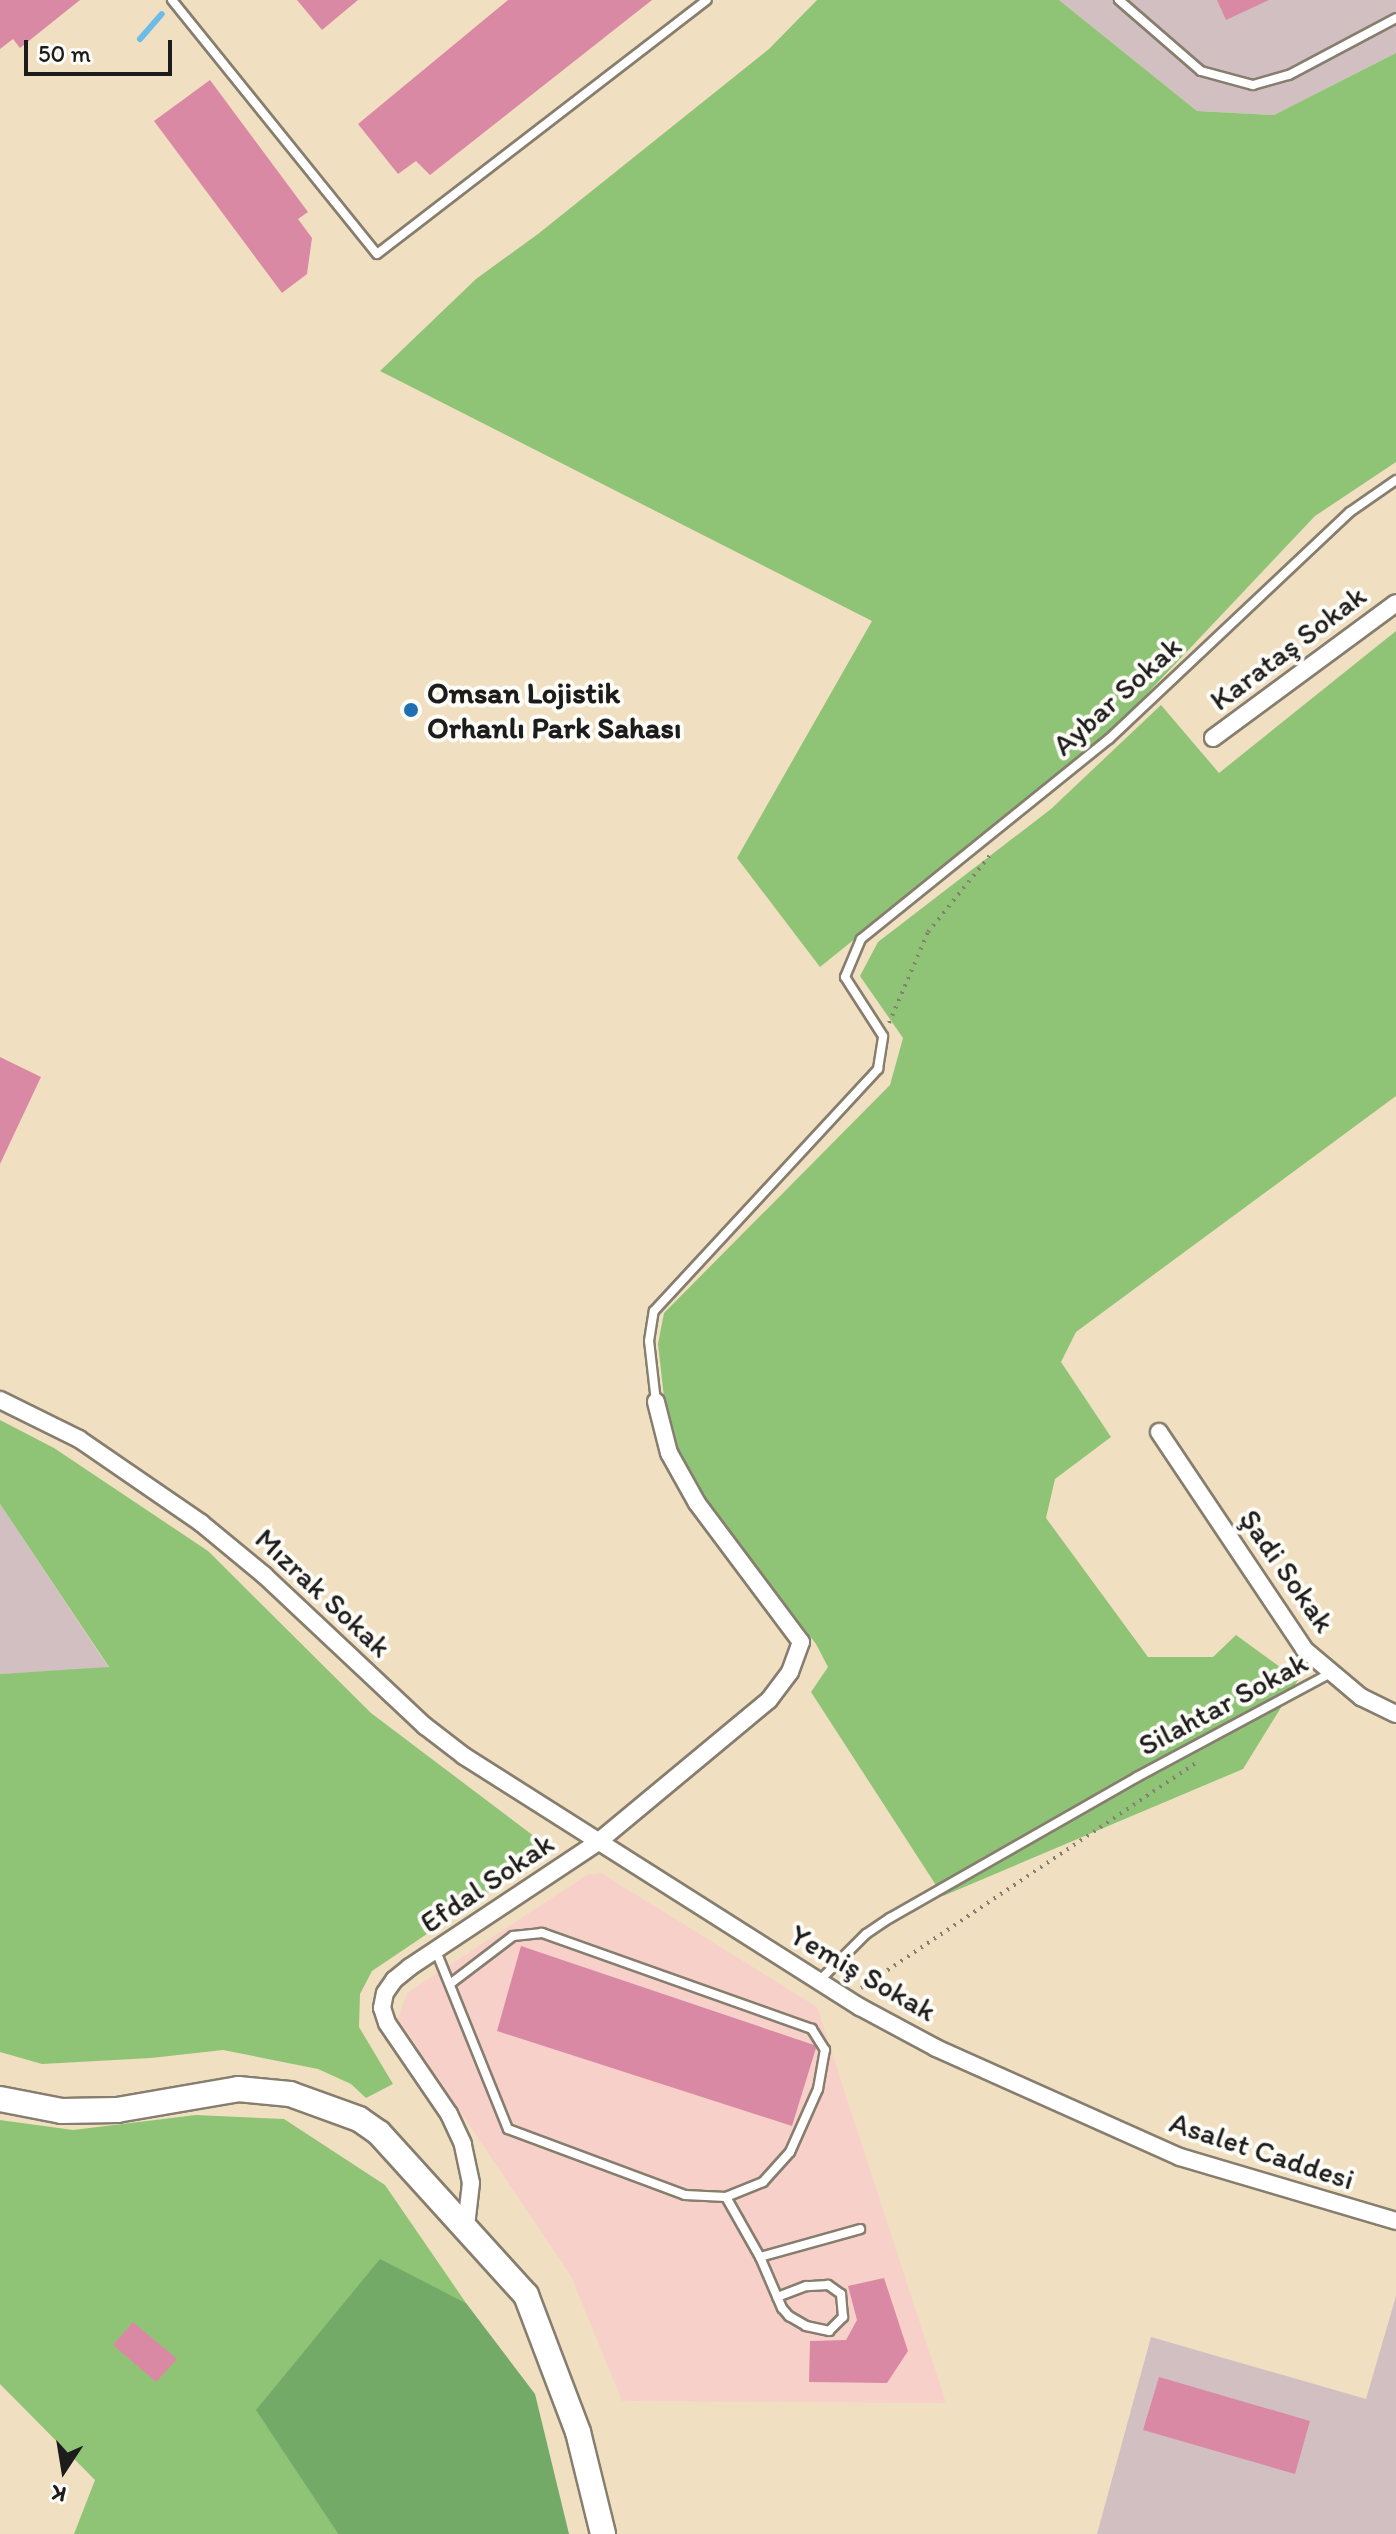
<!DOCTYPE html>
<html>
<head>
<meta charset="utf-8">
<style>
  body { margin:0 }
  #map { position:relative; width:1396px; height:2534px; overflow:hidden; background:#f1dfc1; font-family:Itim,sans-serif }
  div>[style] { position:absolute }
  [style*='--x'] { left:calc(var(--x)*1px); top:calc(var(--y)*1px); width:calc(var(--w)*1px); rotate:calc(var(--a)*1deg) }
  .built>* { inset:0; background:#f7d1c9 }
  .industrial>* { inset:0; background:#d2bfc1 }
  .green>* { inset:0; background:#8fc476 }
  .forest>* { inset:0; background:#73aa67 }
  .stream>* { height:6px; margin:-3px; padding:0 3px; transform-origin:3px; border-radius:3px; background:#6bbce7 }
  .building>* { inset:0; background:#da89a5 }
  .path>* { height:4px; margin-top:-2px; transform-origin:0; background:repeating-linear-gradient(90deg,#867e6e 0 2px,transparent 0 8px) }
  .roads { filter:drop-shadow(2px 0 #867e6e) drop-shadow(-2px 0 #867e6e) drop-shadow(0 2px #867e6e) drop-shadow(0 -2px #867e6e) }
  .service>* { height:8px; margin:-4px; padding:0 4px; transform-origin:4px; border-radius:4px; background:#fff }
  .minor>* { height:16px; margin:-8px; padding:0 8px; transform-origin:8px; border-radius:8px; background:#fff }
  .primary>* { height:24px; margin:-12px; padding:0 12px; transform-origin:12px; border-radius:12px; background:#fff }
  .dots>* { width:22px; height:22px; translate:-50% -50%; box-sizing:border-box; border:4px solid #fdfcf7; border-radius:50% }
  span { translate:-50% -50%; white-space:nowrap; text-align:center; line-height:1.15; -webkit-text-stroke:8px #fdfcf7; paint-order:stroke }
  .street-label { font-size:30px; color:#1c1c1c }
  .poi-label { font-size:30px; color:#1c1c1c; font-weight:700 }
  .left { translate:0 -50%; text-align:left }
  .north { position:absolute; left:24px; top:2430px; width:80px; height:80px; -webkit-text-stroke:6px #fdfcf7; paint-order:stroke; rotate:192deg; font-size:22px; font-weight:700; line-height:32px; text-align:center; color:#1c1c1c }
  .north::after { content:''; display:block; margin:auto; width:28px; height:36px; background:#1c1c1c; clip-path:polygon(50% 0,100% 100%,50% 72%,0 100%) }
  .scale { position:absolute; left:24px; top:40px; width:148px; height:36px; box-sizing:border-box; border:4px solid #1c1c1c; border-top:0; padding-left:10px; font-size:24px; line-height:28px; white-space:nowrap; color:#1c1c1c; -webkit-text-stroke:6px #fdfcf7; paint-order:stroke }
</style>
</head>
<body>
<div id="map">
  <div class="built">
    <div style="clip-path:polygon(601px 1873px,817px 2007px,946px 2403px,622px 2401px,571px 2276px,398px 2019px,407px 1993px,587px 1875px)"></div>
  </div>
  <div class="industrial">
    <div style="clip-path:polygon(1059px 0,1396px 0,1396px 53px,1274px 115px,1197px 111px)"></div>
    <div style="clip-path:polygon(0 1504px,109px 1668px,0 1674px)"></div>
    <div style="clip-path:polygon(1396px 2296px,1396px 2534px,1097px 2534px,1151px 2337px,1366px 2399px)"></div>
  </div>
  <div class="green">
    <div style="clip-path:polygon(817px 0,1059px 0,1197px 111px,1274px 115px,1396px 53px,1396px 462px,1315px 516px,1108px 735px,820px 967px,737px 858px,872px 621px,380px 371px,476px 279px,538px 234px,769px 49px)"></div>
    <div style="clip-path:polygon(1396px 631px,1396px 1096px,1076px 1332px,1061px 1362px,1111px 1437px,1055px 1479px,1046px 1518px,1148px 1657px,1213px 1657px,1236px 1635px,1298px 1680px,1243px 1769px,943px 1896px,811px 1692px,828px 1667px,816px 1644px,689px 1477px,666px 1415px,658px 1344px,664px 1313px,890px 1085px,903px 1038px,860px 976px,878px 942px,1051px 809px,1161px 705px,1219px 773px)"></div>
    <div style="clip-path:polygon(0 1420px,54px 1448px,208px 1551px,371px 1713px,535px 1837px,538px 1854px,519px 1872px,372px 1971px,360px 1994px,359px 2027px,393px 2084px,366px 2098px,351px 2084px,318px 2069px,223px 2050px,151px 2058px,42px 2064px,0 2052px,0 1674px,109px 1667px,0 1504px)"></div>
    <div style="clip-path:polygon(196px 2115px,284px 2119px,385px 2185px,466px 2303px,380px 2260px,257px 2410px,338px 2534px,74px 2534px,95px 2480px,0 2384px,0 2120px,73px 2130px)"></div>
  </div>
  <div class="forest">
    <div style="clip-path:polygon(380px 2259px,466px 2303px,535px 2394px,569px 2534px,338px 2534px,256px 2410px)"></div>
  </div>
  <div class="stream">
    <div style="--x:140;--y:39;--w:33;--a:-49"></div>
  </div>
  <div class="building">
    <div style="clip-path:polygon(0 0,80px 0,20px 48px,13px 39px,0 49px)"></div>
    <div style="clip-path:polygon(297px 0,358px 0,322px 30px)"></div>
    <div style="clip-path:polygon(508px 0,652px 0,430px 175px,416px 161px,398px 174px,358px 124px)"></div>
    <div style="clip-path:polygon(1217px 0,1269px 0,1226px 20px)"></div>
    <div style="clip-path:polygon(210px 80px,308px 212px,298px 219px,312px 238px,307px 274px,282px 293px,154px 121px)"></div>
    <div style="clip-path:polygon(0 1057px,41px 1077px,0 1164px)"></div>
    <div style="clip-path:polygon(521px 1946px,814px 2045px,816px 2048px,792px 2126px,497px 2031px)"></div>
    <div style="clip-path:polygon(884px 2278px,908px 2351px,887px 2383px,809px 2382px,810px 2341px,846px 2340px,857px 2320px,848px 2286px)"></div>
    <div style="clip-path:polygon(133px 2322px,177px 2359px,156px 2382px,113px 2345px)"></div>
    <div style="clip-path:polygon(1159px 2377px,1310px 2421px,1295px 2474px,1143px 2430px)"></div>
  </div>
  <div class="path">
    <div style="--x:889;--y:1023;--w:99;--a:-66.8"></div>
    <div style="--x:928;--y:932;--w:100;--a:-51.1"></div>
    <div style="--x:861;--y:1988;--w:407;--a:-33.9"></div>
  </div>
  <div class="roads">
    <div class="service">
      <div style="--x:172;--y:0;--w:326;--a:51.1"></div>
      <div style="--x:377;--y:254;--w:416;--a:-37.6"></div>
      <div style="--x:1119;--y:0;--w:108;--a:40.9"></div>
      <div style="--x:1201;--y:71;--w:54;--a:15.1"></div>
      <div style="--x:1253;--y:85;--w:37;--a:-16"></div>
      <div style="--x:1289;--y:75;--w:121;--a:-28"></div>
      <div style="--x:656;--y:1402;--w:61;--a:-96.5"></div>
      <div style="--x:649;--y:1341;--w:30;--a:-81"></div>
      <div style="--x:654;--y:1311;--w:330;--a:-47.2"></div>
      <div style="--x:878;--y:1069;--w:33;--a:-81"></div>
      <div style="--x:883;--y:1036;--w:70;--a:-122.8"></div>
      <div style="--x:845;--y:977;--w:41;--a:-67.2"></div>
      <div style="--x:861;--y:939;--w:319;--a:-38.9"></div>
      <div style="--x:1109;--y:739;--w:331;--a:-43.3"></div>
      <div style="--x:1350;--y:512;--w:56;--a:-34.8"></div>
      <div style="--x:436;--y:1951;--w:192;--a:68"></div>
      <div style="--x:508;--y:2129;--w:189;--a:20.4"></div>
      <div style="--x:685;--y:2195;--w:41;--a:2.8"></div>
      <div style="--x:726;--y:2197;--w:40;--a:-22"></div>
      <div style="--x:763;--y:2182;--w:40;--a:-48"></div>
      <div style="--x:790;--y:2152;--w:69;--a:-66"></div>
      <div style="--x:818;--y:2089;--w:40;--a:-80"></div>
      <div style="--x:825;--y:2050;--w:25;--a:-122"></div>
      <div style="--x:812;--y:2029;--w:287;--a:-160.4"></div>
      <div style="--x:542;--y:1933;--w:29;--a:174"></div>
      <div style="--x:513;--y:1936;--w:79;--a:142.7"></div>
      <div style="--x:818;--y:1982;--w:68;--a:-45"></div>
      <div style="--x:866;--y:1934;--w:29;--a:-34"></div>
      <div style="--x:890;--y:1918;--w:284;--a:-29.7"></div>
      <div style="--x:1137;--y:1777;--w:218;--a:-28.2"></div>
      <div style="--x:726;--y:2197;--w:69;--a:60.5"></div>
      <div style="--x:760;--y:2257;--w:56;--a:66.7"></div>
      <div style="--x:782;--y:2308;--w:11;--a:49"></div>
      <div style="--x:789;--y:2316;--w:20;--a:30"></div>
      <div style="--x:806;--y:2326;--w:24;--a:12"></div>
      <div style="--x:829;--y:2331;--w:20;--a:-45"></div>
      <div style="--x:843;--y:2317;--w:23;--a:-95"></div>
      <div style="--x:841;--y:2294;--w:16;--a:-145"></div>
      <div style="--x:828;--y:2285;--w:22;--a:177"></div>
      <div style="--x:806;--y:2286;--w:31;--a:159"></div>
      <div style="--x:760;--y:2257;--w:104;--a:-15.6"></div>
    </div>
    <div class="minor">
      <div style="--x:1213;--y:738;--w:227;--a:-36.4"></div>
      <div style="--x:0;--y:1400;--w:88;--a:26.3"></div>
      <div style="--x:79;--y:1439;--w:148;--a:34.5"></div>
      <div style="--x:201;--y:1523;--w:82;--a:39.5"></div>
      <div style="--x:264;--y:1575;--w:221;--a:43.2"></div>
      <div style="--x:425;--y:1726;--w:49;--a:37.6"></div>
      <div style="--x:464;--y:1756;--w:469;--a:32.4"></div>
      <div style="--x:860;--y:2007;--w:86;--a:28.3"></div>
      <div style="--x:936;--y:2048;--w:267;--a:24.1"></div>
      <div style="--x:1180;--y:2157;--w:225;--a:16.5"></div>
      <div style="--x:1159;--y:1432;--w:261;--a:56.2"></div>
      <div style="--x:1304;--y:1649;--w:75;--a:40.1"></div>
      <div style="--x:1361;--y:1697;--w:39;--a:26"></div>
      <div style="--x:466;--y:2226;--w:43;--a:-83.4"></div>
      <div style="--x:471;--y:2183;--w:40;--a:-102"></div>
      <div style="--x:463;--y:2144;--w:33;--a:-115"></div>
      <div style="--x:449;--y:2114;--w:110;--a:-124.3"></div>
      <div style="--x:387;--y:2023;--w:16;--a:-108"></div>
      <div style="--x:382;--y:2008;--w:15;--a:-79"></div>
      <div style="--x:385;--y:1993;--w:16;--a:-55"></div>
      <div style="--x:394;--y:1980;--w:21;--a:-39"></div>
      <div style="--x:410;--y:1967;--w:226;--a:-33.6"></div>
      <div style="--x:598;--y:1842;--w:222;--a:-39.7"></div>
      <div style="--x:769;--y:1700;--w:35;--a:-53"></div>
      <div style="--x:790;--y:1672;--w:32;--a:-70"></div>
      <div style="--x:801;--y:1642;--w:174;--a:-126.8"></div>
      <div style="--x:697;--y:1503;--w:57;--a:-119.2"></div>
      <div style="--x:669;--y:1453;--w:53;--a:-104.3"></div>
    </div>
    <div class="primary">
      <div style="--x:0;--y:2099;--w:63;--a:11"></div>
      <div style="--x:62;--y:2111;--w:55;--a:-1"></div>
      <div style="--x:117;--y:2110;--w:123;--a:-9.8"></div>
      <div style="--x:238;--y:2089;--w:52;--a:5.5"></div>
      <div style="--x:290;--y:2094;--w:73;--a:19.9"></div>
      <div style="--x:359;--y:2119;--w:24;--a:35"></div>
      <div style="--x:379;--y:2133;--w:219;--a:47.8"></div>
      <div style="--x:526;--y:2295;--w:147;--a:69.2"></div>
      <div style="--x:578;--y:2432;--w:105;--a:76.2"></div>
    </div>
  </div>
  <div class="dots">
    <div style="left:411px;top:710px;background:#1f6fb2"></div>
  </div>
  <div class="street-label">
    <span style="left:1288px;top:648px;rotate:-37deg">Karataş Sokak</span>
    <span style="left:1117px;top:696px;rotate:-42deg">Aybar Sokak</span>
    <span style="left:1287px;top:1571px;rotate:55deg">Şadi Sokak</span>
    <span style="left:323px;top:1593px;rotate:43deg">Mızrak Sokak</span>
    <span style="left:1223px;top:1704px;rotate:-28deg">Silahtar Sokak</span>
    <span style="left:487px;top:1883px;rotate:-34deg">Efdal Sokak</span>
    <span style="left:863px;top:1973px;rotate:30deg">Yemiş Sokak</span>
    <span style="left:1262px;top:2151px;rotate:18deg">Asalet Caddesi</span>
  </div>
  <div class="poi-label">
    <span class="left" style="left:427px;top:710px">Omsan Lojistik<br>Orhanlı Park Sahası</span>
  </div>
  <div class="north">K</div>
  <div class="scale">50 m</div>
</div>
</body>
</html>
